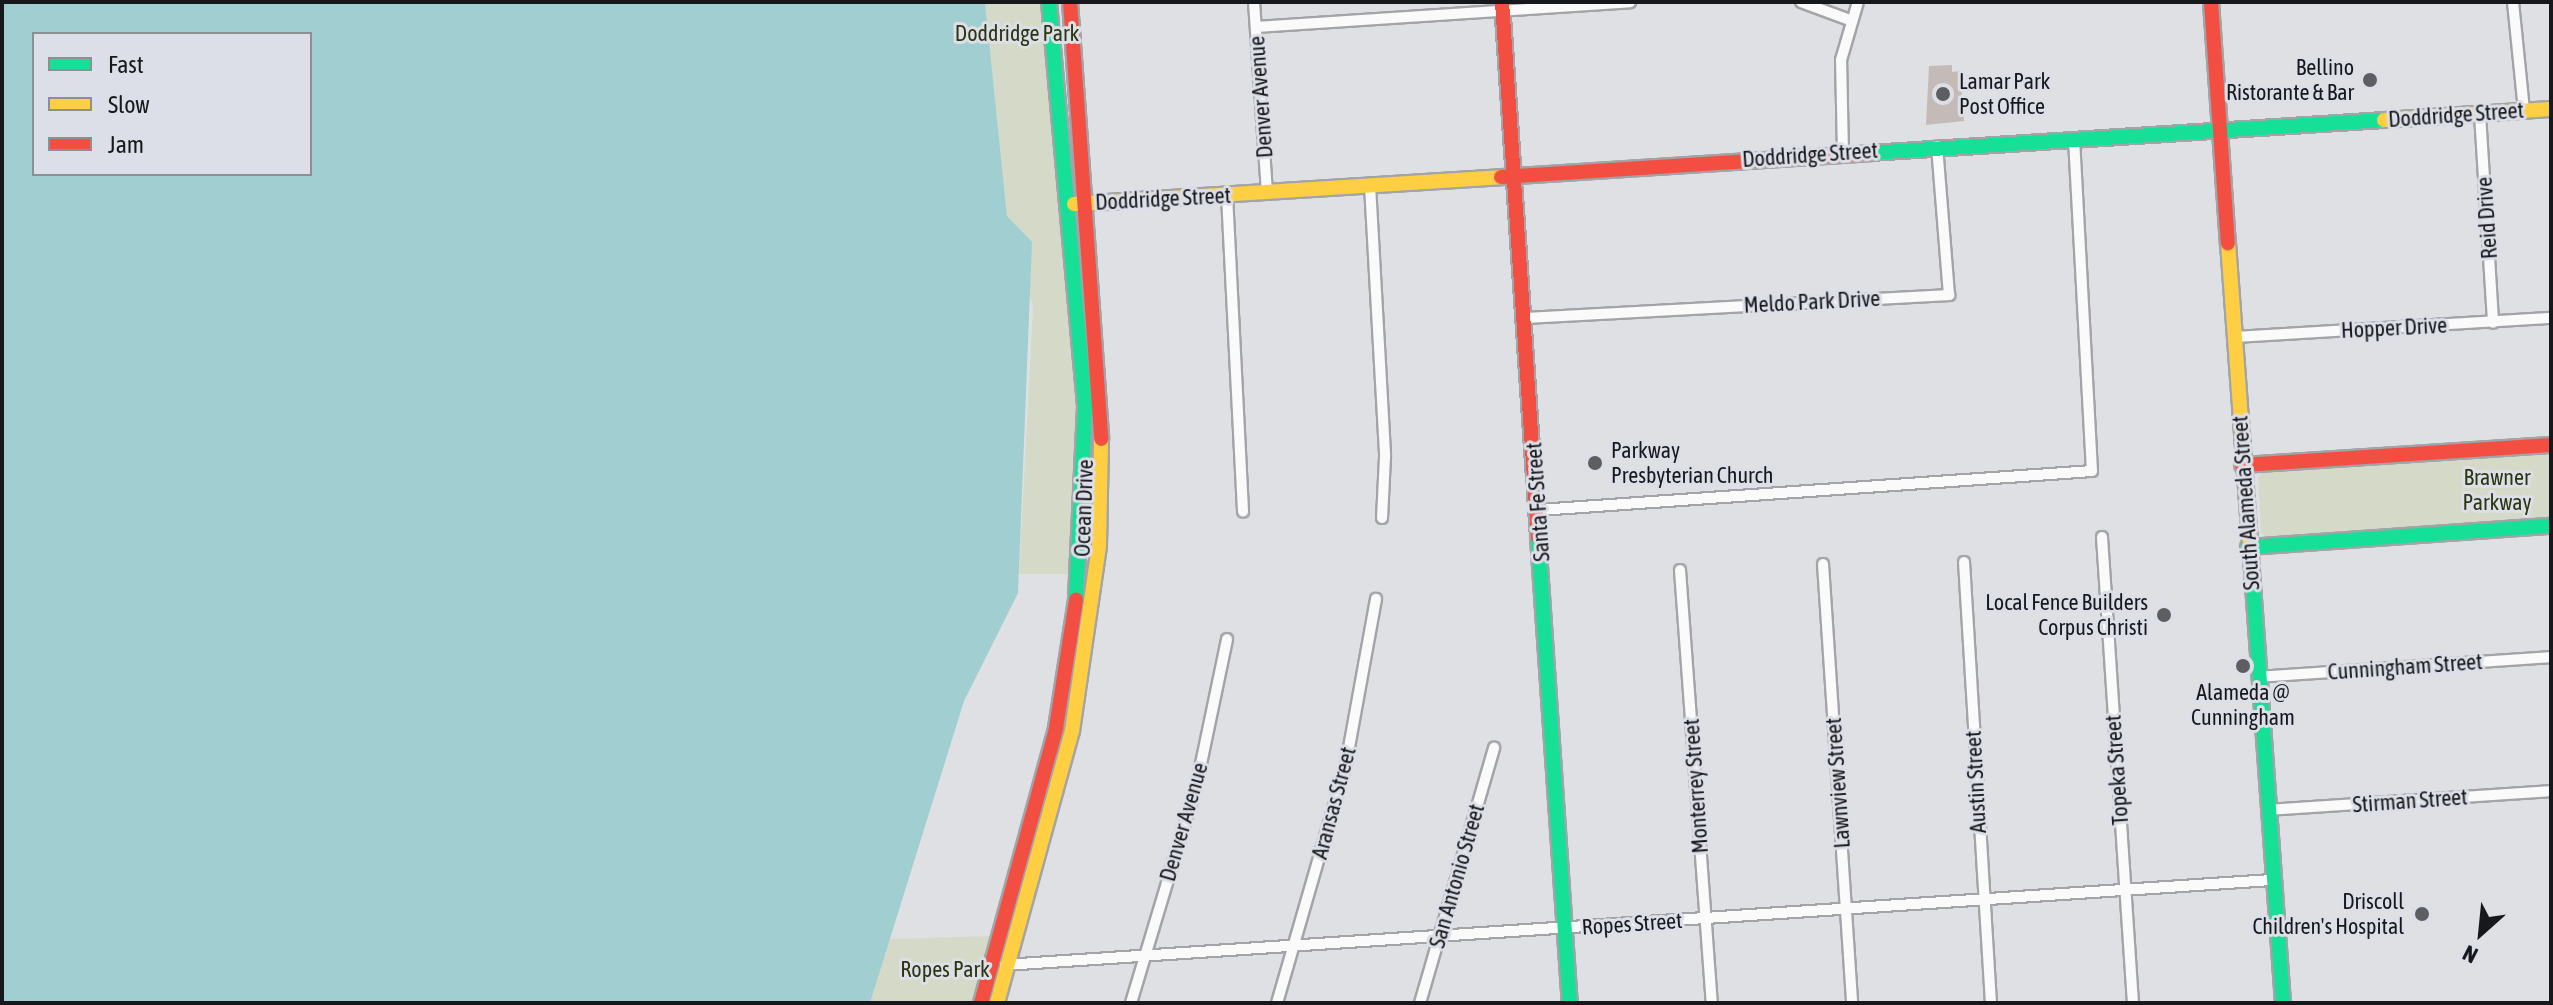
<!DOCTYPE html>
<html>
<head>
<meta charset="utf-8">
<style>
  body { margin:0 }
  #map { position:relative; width:2553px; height:1005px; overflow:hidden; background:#dfe0e4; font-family:"Asap Condensed",sans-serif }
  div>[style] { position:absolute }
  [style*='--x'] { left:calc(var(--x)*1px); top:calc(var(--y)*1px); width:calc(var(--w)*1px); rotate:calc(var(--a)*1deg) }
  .green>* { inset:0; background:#d5dac8 }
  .water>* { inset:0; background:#a1cfd1 }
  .building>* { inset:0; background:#c4bbb9 }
  .roads { filter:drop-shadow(2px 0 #a3a4a8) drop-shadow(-2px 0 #a3a4a8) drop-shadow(0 2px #a3a4a8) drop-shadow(0 -2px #a3a4a8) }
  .street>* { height:10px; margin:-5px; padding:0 5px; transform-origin:5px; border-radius:5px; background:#fafafb }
  .fast>* { height:14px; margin:-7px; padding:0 7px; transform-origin:7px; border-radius:7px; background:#16e098 }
  .slow>* { height:14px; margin:-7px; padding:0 7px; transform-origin:7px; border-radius:7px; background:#ffcf43 }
  .jam>* { height:14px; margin:-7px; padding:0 7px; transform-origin:7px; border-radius:7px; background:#f24e42 }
  .dots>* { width:22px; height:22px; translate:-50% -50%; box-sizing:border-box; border:4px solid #dcdfe7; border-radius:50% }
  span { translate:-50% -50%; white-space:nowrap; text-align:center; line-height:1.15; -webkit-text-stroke:6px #dcdfe7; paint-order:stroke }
  .park-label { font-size:22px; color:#2d350f }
  .poi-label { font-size:22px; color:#17181b }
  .right { translate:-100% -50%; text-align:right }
  .left { translate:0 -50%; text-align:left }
  .street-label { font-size:22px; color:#17181b }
  .frame { position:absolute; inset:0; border:4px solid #17181b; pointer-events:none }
  .legend { position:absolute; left:32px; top:32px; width:280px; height:144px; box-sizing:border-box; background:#dcdfe7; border:2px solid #8d8f95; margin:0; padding:10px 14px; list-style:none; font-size:24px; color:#17181b }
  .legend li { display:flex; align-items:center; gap:16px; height:40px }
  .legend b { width:40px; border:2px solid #8d8f95 }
  .north { position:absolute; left:2441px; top:893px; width:80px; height:80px; -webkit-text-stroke:6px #dcdfe7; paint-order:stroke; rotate:207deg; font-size:22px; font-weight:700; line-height:32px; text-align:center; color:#17181b }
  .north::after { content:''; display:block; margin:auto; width:28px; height:36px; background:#17181b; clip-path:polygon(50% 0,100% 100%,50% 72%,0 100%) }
</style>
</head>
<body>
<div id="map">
  <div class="green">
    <div style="clip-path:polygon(985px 2px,1044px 2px,1079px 442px,1071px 574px,1019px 574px,1033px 307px,1007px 216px)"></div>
    <div style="clip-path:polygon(2551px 451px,2551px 520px,2268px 539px,2261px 533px,2258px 478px,2263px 470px)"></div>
    <div style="clip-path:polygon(992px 936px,972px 1003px,870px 1003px,889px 939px)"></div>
  </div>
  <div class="water">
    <div style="clip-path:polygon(evenodd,2px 2px,985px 2px,1007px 216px,1032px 242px,1018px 593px,964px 701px,870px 1003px,2px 1003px,2px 2px,34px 34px,310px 34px,310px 174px,34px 174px,34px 34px)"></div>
  </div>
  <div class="building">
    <div style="clip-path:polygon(1952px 65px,1952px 72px,1960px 71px,1964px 121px,1926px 125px,1929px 66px)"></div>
  </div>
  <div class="roads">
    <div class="street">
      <div style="--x:1254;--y:2;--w:191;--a:86.1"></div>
      <div style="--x:1801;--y:2;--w:52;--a:20.2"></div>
      <div style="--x:2513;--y:2;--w:109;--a:84.2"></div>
      <div style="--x:1256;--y:27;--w:375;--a:-3.8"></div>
      <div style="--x:2480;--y:114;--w:209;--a:86.4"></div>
      <div style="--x:1843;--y:153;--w:93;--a:-91.2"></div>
      <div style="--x:1841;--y:60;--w:60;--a:-73.7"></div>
      <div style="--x:1370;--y:185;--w:272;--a:86.8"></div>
      <div style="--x:1385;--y:457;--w:61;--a:92.8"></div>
      <div style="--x:1227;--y:195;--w:317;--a:87.1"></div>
      <div style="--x:1526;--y:318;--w:424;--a:-3.1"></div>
      <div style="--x:1949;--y:295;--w:149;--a:-94.6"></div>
      <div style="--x:2236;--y:337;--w:316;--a:-3.5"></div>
      <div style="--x:1539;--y:510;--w:554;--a:-4.03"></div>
      <div style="--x:2092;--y:471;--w:333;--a:-93.1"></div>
      <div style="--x:2102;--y:537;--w:467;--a:86.2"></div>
      <div style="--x:1964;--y:562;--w:442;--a:86.5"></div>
      <div style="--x:1823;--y:564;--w:440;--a:86.2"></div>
      <div style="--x:1680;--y:570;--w:434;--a:85.8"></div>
      <div style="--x:2258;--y:677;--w:294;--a:-3.9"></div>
      <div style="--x:2268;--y:810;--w:284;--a:-3.8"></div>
      <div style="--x:1005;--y:965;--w:1271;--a:-3.84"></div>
      <div style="--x:1131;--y:1003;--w:230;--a:-73.3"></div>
      <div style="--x:1197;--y:783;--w:147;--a:-78.2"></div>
      <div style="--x:1277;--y:1003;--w:249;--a:-73.9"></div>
      <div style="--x:1346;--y:764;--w:168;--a:-79.7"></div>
      <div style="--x:1420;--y:1003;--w:266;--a:-73.8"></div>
    </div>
    <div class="fast">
      <div style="--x:1049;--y:2;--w:407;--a:84.9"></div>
      <div style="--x:1085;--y:407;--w:193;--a:92.7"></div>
      <div style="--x:1870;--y:153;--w:515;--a:-3.67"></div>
      <div style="--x:1538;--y:537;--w:467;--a:86.1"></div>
      <div style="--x:2248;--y:547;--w:304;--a:-4"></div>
      <div style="--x:2251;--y:557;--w:447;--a:85.9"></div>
    </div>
    <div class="slow">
      <div style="--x:2384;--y:120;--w:167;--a:-3.8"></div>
      <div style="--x:1074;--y:204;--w:428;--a:-3.6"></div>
      <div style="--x:2228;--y:243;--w:315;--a:85.8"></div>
      <div style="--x:997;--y:1003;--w:282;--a:-74.6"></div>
      <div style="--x:1072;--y:731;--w:188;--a:-81.7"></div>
      <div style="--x:1099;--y:545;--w:106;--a:-88.9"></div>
    </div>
    <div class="jam">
      <div style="--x:1070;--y:2;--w:438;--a:85.9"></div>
      <div style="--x:1502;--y:2;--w:536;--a:86.15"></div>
      <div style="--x:2211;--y:2;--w:242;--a:86"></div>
      <div style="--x:1501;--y:177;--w:370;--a:-3.7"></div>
      <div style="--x:2242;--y:465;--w:310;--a:-3.7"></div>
      <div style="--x:981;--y:1003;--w:285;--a:-74.7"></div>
      <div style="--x:1056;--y:728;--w:130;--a:-81.1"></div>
    </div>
  </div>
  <div class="dots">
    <div style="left:2370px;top:80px;background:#5d5e61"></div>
    <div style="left:1943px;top:94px;background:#5d5e61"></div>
    <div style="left:1595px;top:463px;background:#5d5e61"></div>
    <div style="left:2164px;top:615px;background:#5d5e61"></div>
    <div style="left:2243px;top:666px;background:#5d5e61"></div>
    <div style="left:2422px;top:914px;background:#5d5e61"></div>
  </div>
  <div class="park-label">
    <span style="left:1017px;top:34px">Doddridge Park</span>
    <span style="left:2497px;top:490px">Brawner<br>Parkway</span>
    <span style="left:945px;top:970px">Ropes Park</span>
  </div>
  <div class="poi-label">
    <span class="right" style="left:2354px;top:80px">Bellino<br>Ristorante &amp; Bar</span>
    <span class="left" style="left:1959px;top:94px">Lamar Park<br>Post Office</span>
    <span class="left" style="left:1611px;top:463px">Parkway<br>Presbyterian Church</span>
    <span class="right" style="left:2148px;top:615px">Local Fence Builders<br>Corpus Christi</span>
    <span style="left:2243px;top:705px">Alameda @<br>Cunningham</span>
    <span class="right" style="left:2404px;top:914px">Driscoll<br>Children's Hospital</span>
  </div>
  <div class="street-label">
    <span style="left:1261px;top:97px;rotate:-94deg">Denver Avenue</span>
    <span style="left:2456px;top:115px;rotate:-4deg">Doddridge Street</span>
    <span style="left:1810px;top:155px;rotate:-4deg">Doddridge Street</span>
    <span style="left:1163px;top:199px;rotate:-3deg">Doddridge Street</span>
    <span style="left:2487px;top:218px;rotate:-94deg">Reid Drive</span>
    <span style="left:1812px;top:302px;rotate:-3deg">Meldo Park Drive</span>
    <span style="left:2394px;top:328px;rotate:-3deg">Hopper Drive</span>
    <span style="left:1538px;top:502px;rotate:-94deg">Santa Fe Street</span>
    <span style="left:2246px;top:503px;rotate:-94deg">South Alameda Street</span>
    <span style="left:1084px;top:508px;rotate:-88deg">Ocean Drive</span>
    <span style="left:2405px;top:667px;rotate:-4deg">Cunningham Street</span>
    <span style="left:2117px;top:770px;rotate:-94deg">Topeka Street</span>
    <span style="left:1976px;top:782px;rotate:-93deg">Austin Street</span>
    <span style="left:1838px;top:783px;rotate:-94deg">Lawnview Street</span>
    <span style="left:1696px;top:786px;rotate:-94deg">Monterrey Street</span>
    <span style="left:2410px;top:801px;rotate:-4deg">Stirman Street</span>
    <span style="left:1334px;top:803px;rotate:-75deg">Aransas Street</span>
    <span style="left:1184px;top:822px;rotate:-74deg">Denver Avenue</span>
    <span style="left:1457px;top:876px;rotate:-74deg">San Antonio Street</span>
    <span style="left:1632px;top:924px;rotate:-4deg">Ropes Street</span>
  </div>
  <div class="frame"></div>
  <ul class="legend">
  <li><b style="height:10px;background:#16e098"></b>Fast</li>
  <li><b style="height:10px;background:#ffcf43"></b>Slow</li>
  <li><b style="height:10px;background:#f24e42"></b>Jam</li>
  </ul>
  <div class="north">N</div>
</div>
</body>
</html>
